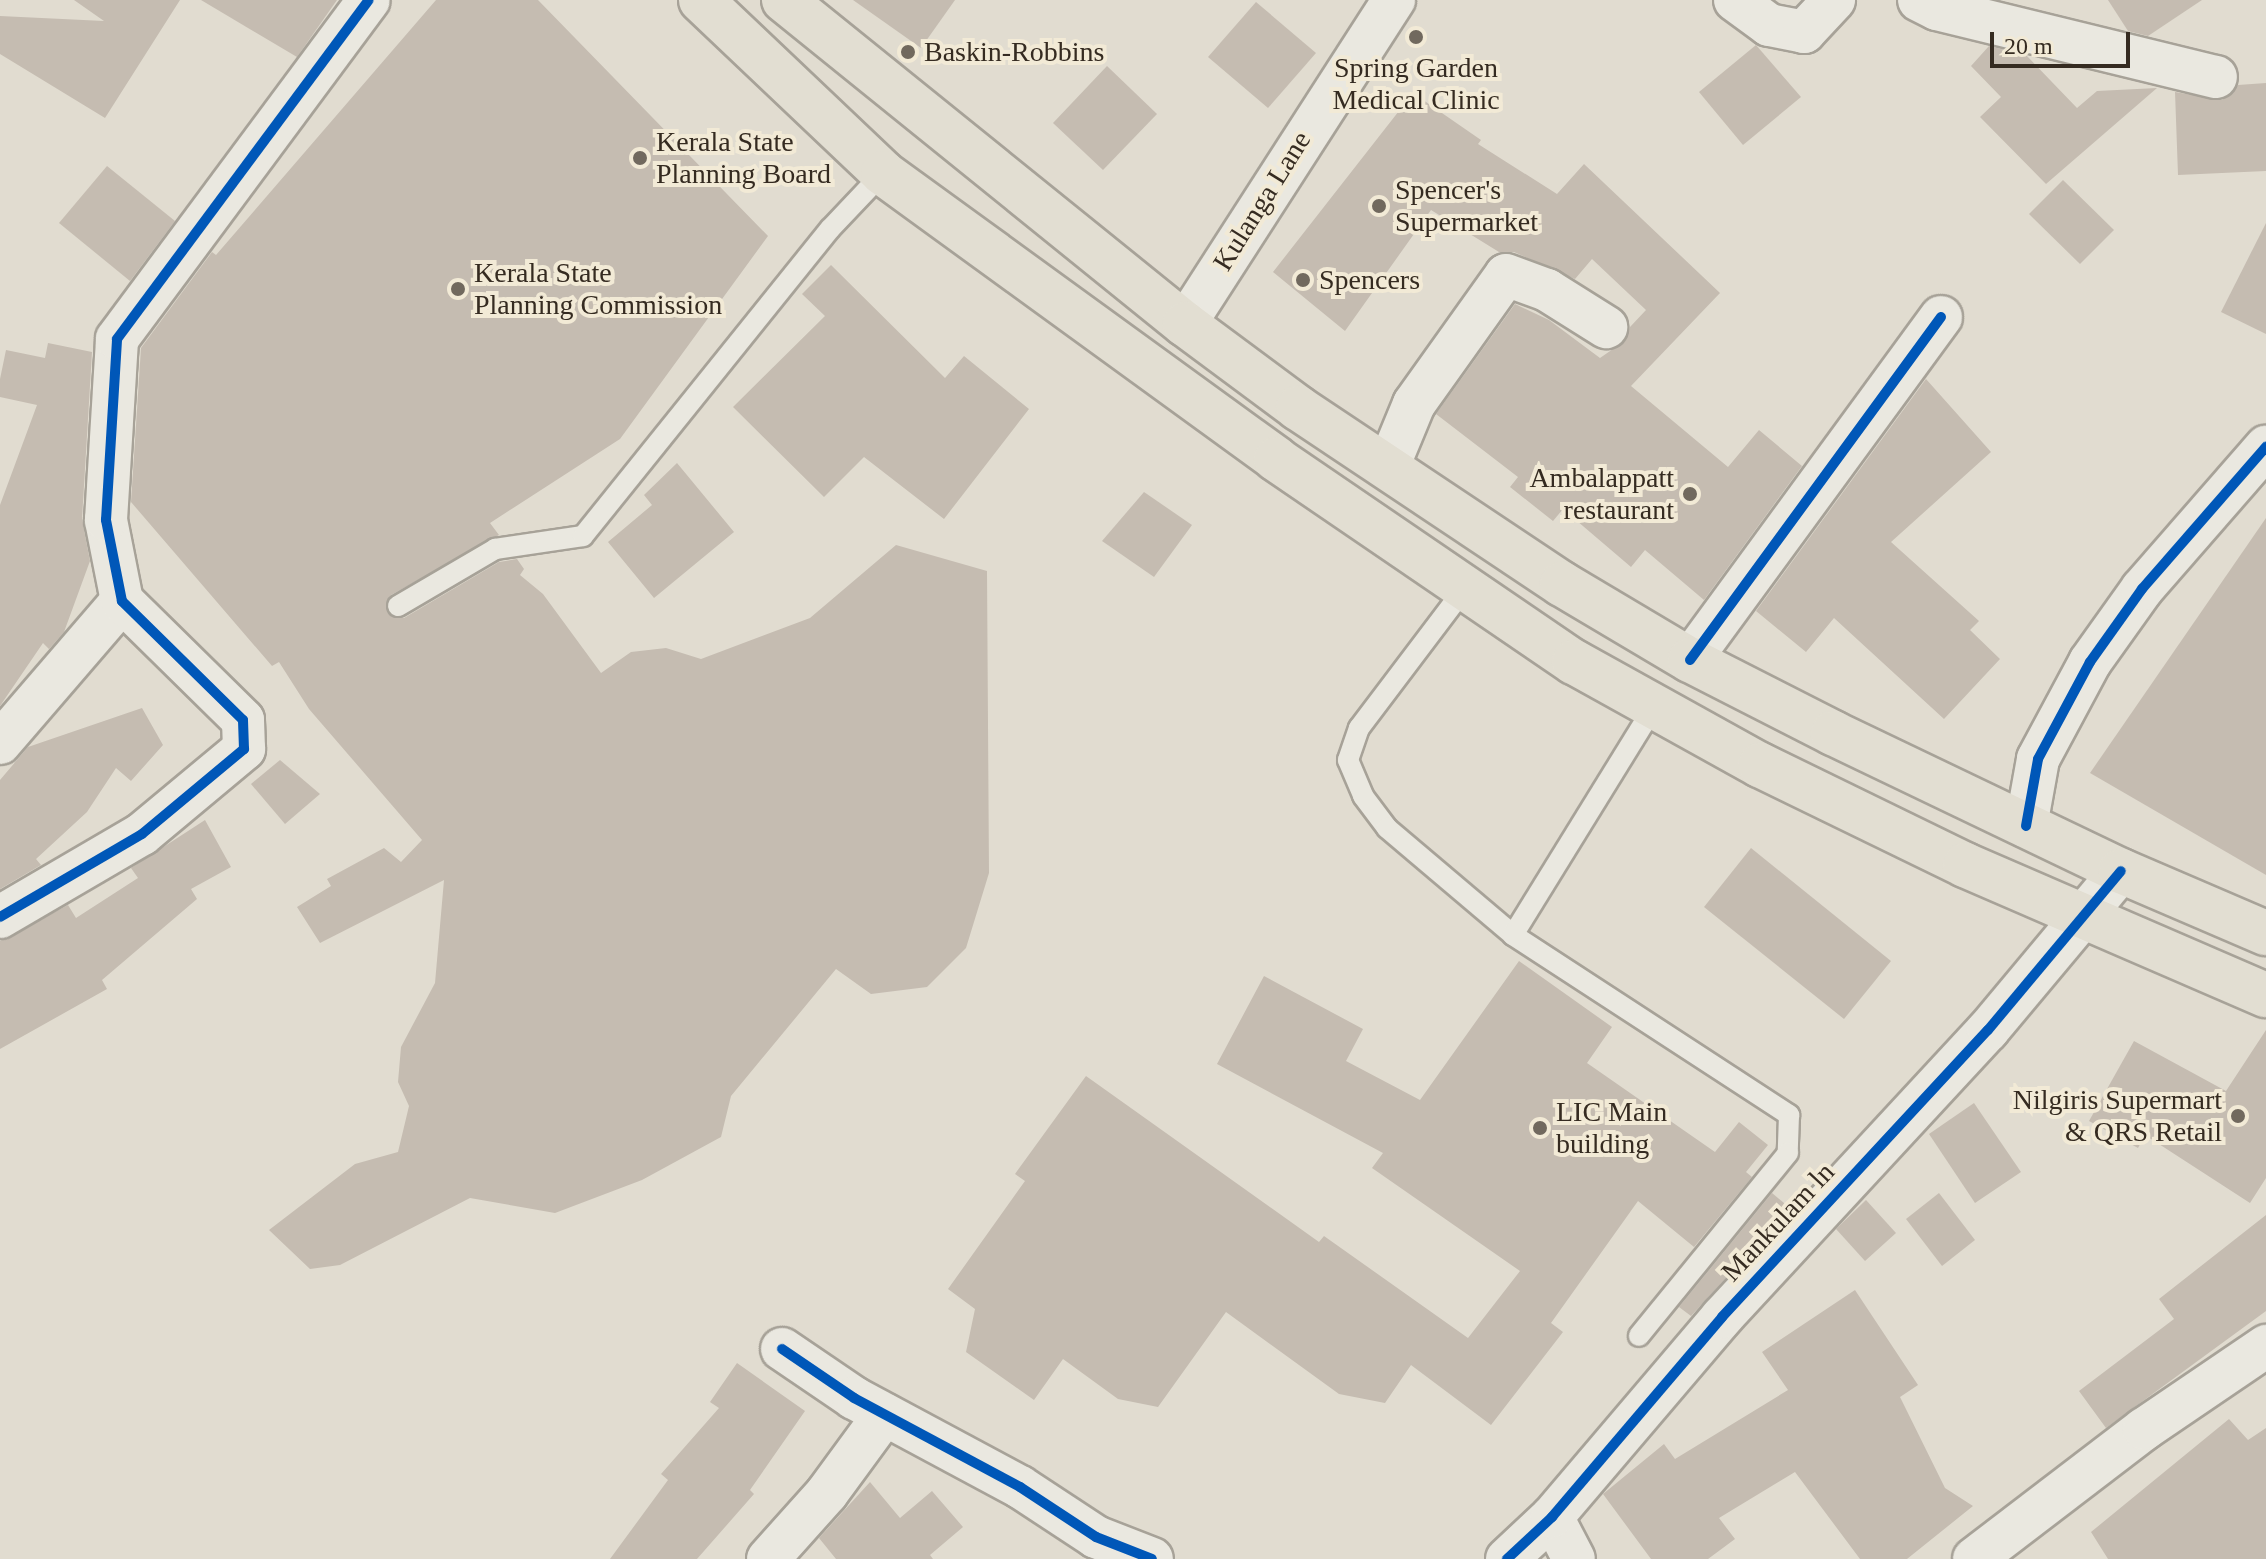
<!DOCTYPE html>
<html>
<head>
<meta charset="utf-8">
<style>
  body { margin:0 }
  #map { position:relative; width:2266px; height:1559px; overflow:hidden; background:#e1dcd0; font-family:Georgia,serif }
  div>[style] { position:absolute }
  [style*='--x'] { left:calc(var(--x)*1px); top:calc(var(--y)*1px); width:calc(var(--w)*1px); rotate:calc(var(--a)*1deg) }
  .building>* { inset:0; background:#c5bcb1 }
  .roads { filter:drop-shadow(2px 0 #a7a298) drop-shadow(-2px 0 #a7a298) drop-shadow(0 2px #a7a298) drop-shadow(0 -2px #a7a298) }
  .lane>* { height:20px; margin:-10px; padding:0 10px; transform-origin:10px; border-radius:10px; background:#eae8e0 }
  .street>* { height:42px; margin:-21px; padding:0 21px; transform-origin:21px; border-radius:21px; background:#eae8e0 }
  .primary>* { height:44px; margin:-22px; padding:0 22px; transform-origin:22px; border-radius:22px; background:#e2ded2 }
  .cycleway>* { height:10px; margin:-5px; padding:0 5px; transform-origin:5px; border-radius:5px; background:#0057b8 }
  .dots>* { width:22px; height:22px; translate:-50% -50%; box-sizing:border-box; border:4px solid #f2ead6; border-radius:50% }
  span { translate:-50% -50%; white-space:nowrap; text-align:center; line-height:1.15; -webkit-text-stroke:8px #f2ead6; paint-order:stroke }
  .poi-label { font-size:28px; color:#352b21 }
  .left { translate:0 -50%; text-align:left }
  .right { translate:-100% -50%; text-align:right }
  .street-label { font-size:28px; color:#352b21 }
  .scale { position:absolute; left:1990px; top:32px; width:140px; height:36px; box-sizing:border-box; border:4px solid #352b21; border-top:0; padding-left:10px; font-size:24px; line-height:28px; white-space:nowrap; color:#352b21; -webkit-text-stroke:6px #f2ead6; paint-order:stroke }
</style>
</head>
<body>
<div id="map">
  <div class="building">
    <div style="clip-path:polygon(74px 0,180px 0,105px 118px,0 54px,0 16px,104px 21px)"></div>
    <div style="clip-path:polygon(201px 0,337px 0,297px 57px)"></div>
    <div style="clip-path:polygon(436px 0,538px 0,768px 236px,620px 439px,490px 523px,499px 535px,391px 595px,387px 613px,404px 618px,499px 562px,517px 559px,524px 569px,520px 575px,543px 594px,601px 673px,631px 652px,666px 648px,701px 659px,810px 618px,896px 545px,987px 571px,989px 873px,966px 948px,927px 987px,871px 994px,836px 969px,731px 1096px,721px 1137px,642px 1180px,555px 1213px,470px 1198px,340px 1265px,310px 1269px,269px 1230px,355px 1164px,398px 1152px,409px 1106px,398px 1082px,401px 1047px,435px 983px,444px 880px,320px 943px,297px 907px,331px 886px,327px 879px,384px 848px,401px 862px,422px 840px,309px 709px,279px 662px,272px 666px,131px 502px,141px 348px,212px 252px,216px 255px)"></div>
    <div style="clip-path:polygon(853px 0,955px 0,921px 48px)"></div>
    <div style="clip-path:polygon(2108px 0,2202px 0,2148px 36px,2128px 31px)"></div>
    <div style="clip-path:polygon(1256px 2px,1316px 53px,1268px 108px,1208px 57px)"></div>
    <div style="clip-path:polygon(1756px 45px,1801px 97px,1743px 145px,1699px 92px)"></div>
    <div style="clip-path:polygon(1989px 46px,2026px 55px,2077px 108px,2097px 91px,2157px 88px,2046px 184px,1980px 117px,2001px 97px,1971px 66px)"></div>
    <div style="clip-path:polygon(1107px 66px,1157px 114px,1103px 170px,1053px 123px)"></div>
    <div style="clip-path:polygon(2266px 83px,2266px 171px,2178px 175px,2175px 92px,2222px 100px,2238px 85px)"></div>
    <div style="clip-path:polygon(1413px 93px,1481px 140px,1478px 144px,1557px 194px,1584px 164px,1720px 293px,1631px 386px,1728px 467px,1759px 430px,1802px 466px,1704px 600px,1645px 550px,1631px 567px,1563px 509px,1553px 521px,1510px 487px,1518px 477px,1436px 414px,1515px 304px,1549px 320px,1600px 358px,1626px 340px,1630px 327px,1646px 310px,1592px 259px,1575px 279px,1514px 252px,1499px 252px,1431px 210px,1345px 331px,1273px 272px)"></div>
    <div style="clip-path:polygon(107px 166px,175px 221px,130px 281px,59px 223px)"></div>
    <div style="clip-path:polygon(2063px 180px,2114px 230px,2080px 264px,2029px 214px)"></div>
    <div style="clip-path:polygon(2266px 223px,2266px 334px,2221px 312px)"></div>
    <div style="clip-path:polygon(831px 265px,945px 378px,964px 356px,1029px 409px,944px 519px,864px 457px,824px 497px,733px 407px,825px 316px,802px 294px)"></div>
    <div style="clip-path:polygon(48px 343px,92px 352px,82px 519px,90px 561px,64px 632px,49px 649px,43px 643px,0 706px,0 505px,37px 405px,0 397px,0 379px,6px 350px,45px 358px)"></div>
    <div style="clip-path:polygon(1926px 379px,1991px 452px,1891px 542px,1979px 621px,1970px 630px,2000px 659px,1944px 719px,1834px 618px,1806px 652px,1756px 611px)"></div>
    <div style="clip-path:polygon(677px 463px,734px 532px,654px 598px,608px 542px,652px 505px,644px 495px)"></div>
    <div style="clip-path:polygon(1144px 492px,1192px 525px,1154px 577px,1102px 541px)"></div>
    <div style="clip-path:polygon(2266px 518px,2266px 875px,2090px 773px)"></div>
    <div style="clip-path:polygon(142px 708px,163px 745px,131px 781px,116px 768px,87px 812px,36px 859px,41px 865px,0 889px,0 780px,28px 747px)"></div>
    <div style="clip-path:polygon(280px 760px,320px 794px,285px 824px,251px 784px)"></div>
    <div style="clip-path:polygon(205px 820px,231px 867px,191px 889px,197px 899px,102px 980px,107px 989px,0 1049px,0 941px,68px 905px,76px 918px,138px 878px,131px 868px)"></div>
    <div style="clip-path:polygon(1751px 848px,1891px 961px,1844px 1019px,1704px 907px)"></div>
    <div style="clip-path:polygon(1519px 961px,1612px 1027px,1587px 1063px,1715px 1152px,1739px 1122px,1768px 1145px,1746px 1172px,1752px 1177px,1694px 1247px,1638px 1201px,1551px 1323px,1563px 1332px,1491px 1425px,1411px 1365px,1385px 1403px,1339px 1394px,1226px 1312px,1158px 1407px,1118px 1399px,1063px 1359px,1034px 1400px,966px 1352px,975px 1309px,948px 1289px,1025px 1181px,1015px 1174px,1086px 1076px,1319px 1242px,1324px 1236px,1468px 1338px,1520px 1271px,1372px 1168px,1383px 1153px,1217px 1064px,1264px 976px,1363px 1029px,1346px 1061px,1420px 1100px)"></div>
    <div style="clip-path:polygon(2266px 1030px,2266px 1178px,2250px 1203px,2145px 1135px,2138px 1148px,2089px 1121px,2134px 1041px,2226px 1091px)"></div>
    <div style="clip-path:polygon(1974px 1103px,2021px 1172px,1975px 1203px,1929px 1134px)"></div>
    <div style="clip-path:polygon(1772px 1193px,1790px 1208px,1691px 1316px,1679px 1307px)"></div>
    <div style="clip-path:polygon(1939px 1193px,1975px 1240px,1942px 1266px,1906px 1219px)"></div>
    <div style="clip-path:polygon(1866px 1200px,1896px 1233px,1865px 1261px,1836px 1229px)"></div>
    <div style="clip-path:polygon(2266px 1215px,2266px 1311px,2106px 1428px,2079px 1391px,2174px 1319px,2159px 1299px)"></div>
    <div style="clip-path:polygon(1855px 1290px,1918px 1385px,1900px 1397px,1945px 1488px,1973px 1506px,1907px 1559px,1860px 1559px,1795px 1472px,1719px 1518px,1735px 1539px,1708px 1559px,1651px 1559px,1603px 1494px,1664px 1444px,1675px 1459px,1788px 1390px,1762px 1352px)"></div>
    <div style="clip-path:polygon(737px 1363px,805px 1411px,750px 1490px,754px 1494px,697px 1559px,610px 1559px,668px 1480px,661px 1474px,719px 1408px,710px 1402px)"></div>
    <div style="clip-path:polygon(2229px 1419px,2248px 1440px,2266px 1428px,2266px 1559px,2108px 1559px,2091px 1532px)"></div>
    <div style="clip-path:polygon(870px 1482px,900px 1518px,932px 1491px,963px 1527px,930px 1555px,933px 1559px,836px 1559px,819px 1538px)"></div>
  </div>
  <div class="roads">
    <div class="lane">
      <div style="--x:1465;--y:588;--w:176;--a:127.1"></div>
      <div style="--x:1359;--y:728;--w:34;--a:109"></div>
      <div style="--x:1348;--y:760;--w:39;--a:67"></div>
      <div style="--x:1363;--y:796;--w:40;--a:53"></div>
      <div style="--x:1387;--y:828;--w:165;--a:40.3"></div>
      <div style="--x:1513;--y:935;--w:268;--a:-58.3"></div>
      <div style="--x:398;--y:606;--w:113;--a:-30.4"></div>
      <div style="--x:495;--y:549;--w:89;--a:-8.4"></div>
      <div style="--x:583;--y:536;--w:394;--a:-51.2"></div>
      <div style="--x:830;--y:229;--w:77;--a:-46.6"></div>
      <div style="--x:1513;--y:935;--w:330;--a:33.1"></div>
      <div style="--x:1789;--y:1115;--w:38;--a:92"></div>
      <div style="--x:1788;--y:1153;--w:236;--a:129.2"></div>
    </div>
    <div class="street">
      <div style="--x:1735;--y:0;--w:42;--a:36.3"></div>
      <div style="--x:1769;--y:25;--w:36;--a:11"></div>
      <div style="--x:1804;--y:32;--w:44;--a:-46.8"></div>
      <div style="--x:1919;--y:0;--w:20;--a:27"></div>
      <div style="--x:1937;--y:9;--w:287;--a:13.7"></div>
      <div style="--x:1185;--y:324;--w:386;--a:-57.2"></div>
      <div style="--x:1388;--y:467;--w:68;--a:-67.6"></div>
      <div style="--x:1414;--y:404;--w:158;--a:-54.5"></div>
      <div style="--x:1506;--y:275;--w:44;--a:20.1"></div>
      <div style="--x:1547;--y:290;--w:70;--a:32.1"></div>
      <div style="--x:1690;--y:660;--w:425;--a:-53.8"></div>
      <div style="--x:0;--y:743;--w:187;--a:-49.3"></div>
      <div style="--x:2026;--y:826;--w:68;--a:-79.8"></div>
      <div style="--x:2038;--y:759;--w:110;--a:-61.8"></div>
      <div style="--x:2090;--y:662;--w:90;--a:-54.5"></div>
      <div style="--x:2142;--y:589;--w:189;--a:-48.9"></div>
      <div style="--x:0;--y:917;--w:164;--a:-30.3"></div>
      <div style="--x:142;--y:834;--w:133;--a:-39.8"></div>
      <div style="--x:244;--y:749;--w:29;--a:-92"></div>
      <div style="--x:243;--y:720;--w:170;--a:-135.5"></div>
      <div style="--x:122;--y:601;--w:83;--a:-101.2"></div>
      <div style="--x:106;--y:520;--w:181;--a:-86.5"></div>
      <div style="--x:117;--y:339;--w:422;--a:-53.4"></div>
      <div style="--x:782;--y:1349;--w:87;--a:34.2"></div>
      <div style="--x:854;--y:1398;--w:188;--a:28.2"></div>
      <div style="--x:1020;--y:1487;--w:91;--a:33.3"></div>
      <div style="--x:1096;--y:1537;--w:60;--a:21.4"></div>
      <div style="--x:1552;--y:1517;--w:47;--a:62.4"></div>
      <div style="--x:768;--y:1559;--w:89;--a:-48.2"></div>
      <div style="--x:827;--y:1493;--w:97;--a:-53.8"></div>
      <div style="--x:1507;--y:1559;--w:62;--a:-43"></div>
      <div style="--x:1552;--y:1517;--w:262;--a:-49.6"></div>
      <div style="--x:1722;--y:1317;--w:391;--a:-47.2"></div>
      <div style="--x:1988;--y:1030;--w:207;--a:-50.1"></div>
      <div style="--x:1974;--y:1559;--w:214;--a:-37.4"></div>
      <div style="--x:2144;--y:1429;--w:148;--a:-34.2"></div>
    </div>
    <div class="primary">
      <div style="--x:701;--y:0;--w:251;--a:43.5"></div>
      <div style="--x:883;--y:173;--w:486;--a:36"></div>
      <div style="--x:1276;--y:459;--w:361;--a:34.3"></div>
      <div style="--x:1574;--y:662;--w:213;--a:29"></div>
      <div style="--x:1760;--y:765;--w:228;--a:26"></div>
      <div style="--x:1965;--y:865;--w:328;--a:23.4"></div>
      <div style="--x:784;--y:0;--w:516;--a:38.94"></div>
      <div style="--x:1185;--y:324;--w:141;--a:36.6"></div>
      <div style="--x:1298;--y:408;--w:317;--a:33.7"></div>
      <div style="--x:1562;--y:584;--w:149;--a:30.7"></div>
      <div style="--x:1690;--y:660;--w:161;--a:27"></div>
      <div style="--x:1833;--y:733;--w:319;--a:25.6"></div>
      <div style="--x:2121;--y:871;--w:158;--a:23.2"></div>
    </div>
  </div>
  <div class="cycleway">
    <div style="--x:1690;--y:660;--w:425;--a:-53.8"></div>
    <div style="--x:2026;--y:826;--w:68;--a:-79.8"></div>
    <div style="--x:2038;--y:759;--w:110;--a:-61.8"></div>
    <div style="--x:2090;--y:662;--w:90;--a:-54.5"></div>
    <div style="--x:2142;--y:589;--w:189;--a:-48.9"></div>
    <div style="--x:0;--y:917;--w:164;--a:-30.3"></div>
    <div style="--x:142;--y:834;--w:133;--a:-39.8"></div>
    <div style="--x:244;--y:749;--w:29;--a:-92"></div>
    <div style="--x:243;--y:720;--w:170;--a:-135.5"></div>
    <div style="--x:122;--y:601;--w:83;--a:-101.2"></div>
    <div style="--x:106;--y:520;--w:181;--a:-86.5"></div>
    <div style="--x:117;--y:339;--w:422;--a:-53.4"></div>
    <div style="--x:782;--y:1349;--w:87;--a:34.2"></div>
    <div style="--x:854;--y:1398;--w:188;--a:28.2"></div>
    <div style="--x:1020;--y:1487;--w:91;--a:33.3"></div>
    <div style="--x:1096;--y:1537;--w:60;--a:21.4"></div>
    <div style="--x:1507;--y:1559;--w:62;--a:-43"></div>
    <div style="--x:1552;--y:1517;--w:262;--a:-49.6"></div>
    <div style="--x:1722;--y:1317;--w:391;--a:-47.2"></div>
    <div style="--x:1988;--y:1030;--w:207;--a:-50.1"></div>
  </div>
  <div class="dots">
    <div style="left:1416px;top:37px;background:#71695e"></div>
    <div style="left:908px;top:52px;background:#71695e"></div>
    <div style="left:640px;top:158px;background:#71695e"></div>
    <div style="left:1379px;top:206px;background:#71695e"></div>
    <div style="left:1303px;top:280px;background:#71695e"></div>
    <div style="left:458px;top:289px;background:#71695e"></div>
    <div style="left:1690px;top:494px;background:#71695e"></div>
    <div style="left:2238px;top:1116px;background:#71695e"></div>
    <div style="left:1540px;top:1128px;background:#71695e"></div>
  </div>
  <div class="poi-label">
    <span class="left" style="left:924px;top:52px">Baskin-Robbins</span>
    <span style="left:1416px;top:84px">Spring Garden<br>Medical Clinic</span>
    <span class="left" style="left:656px;top:158px">Kerala State<br>Planning Board</span>
    <span class="left" style="left:1395px;top:206px">Spencer's<br>Supermarket</span>
    <span class="left" style="left:474px;top:289px">Kerala State<br>Planning Commission</span>
    <span class="left" style="left:1319px;top:280px">Spencers</span>
    <span class="right" style="left:1674px;top:494px">Ambalappatt<br>restaurant</span>
    <span class="right" style="left:2222px;top:1116px">Nilgiris Supermart<br>&amp; QRS Retail</span>
    <span class="left" style="left:1556px;top:1128px">LIC Main<br>building</span>
  </div>
  <div class="street-label">
    <span style="left:1262px;top:201px;rotate:-58deg">Kulanga Lane</span>
    <span style="left:1778px;top:1222px;rotate:-47deg">Mankulam ln</span>
  </div>
  <div class="scale">20 m</div>
</div>
</body>
</html>
